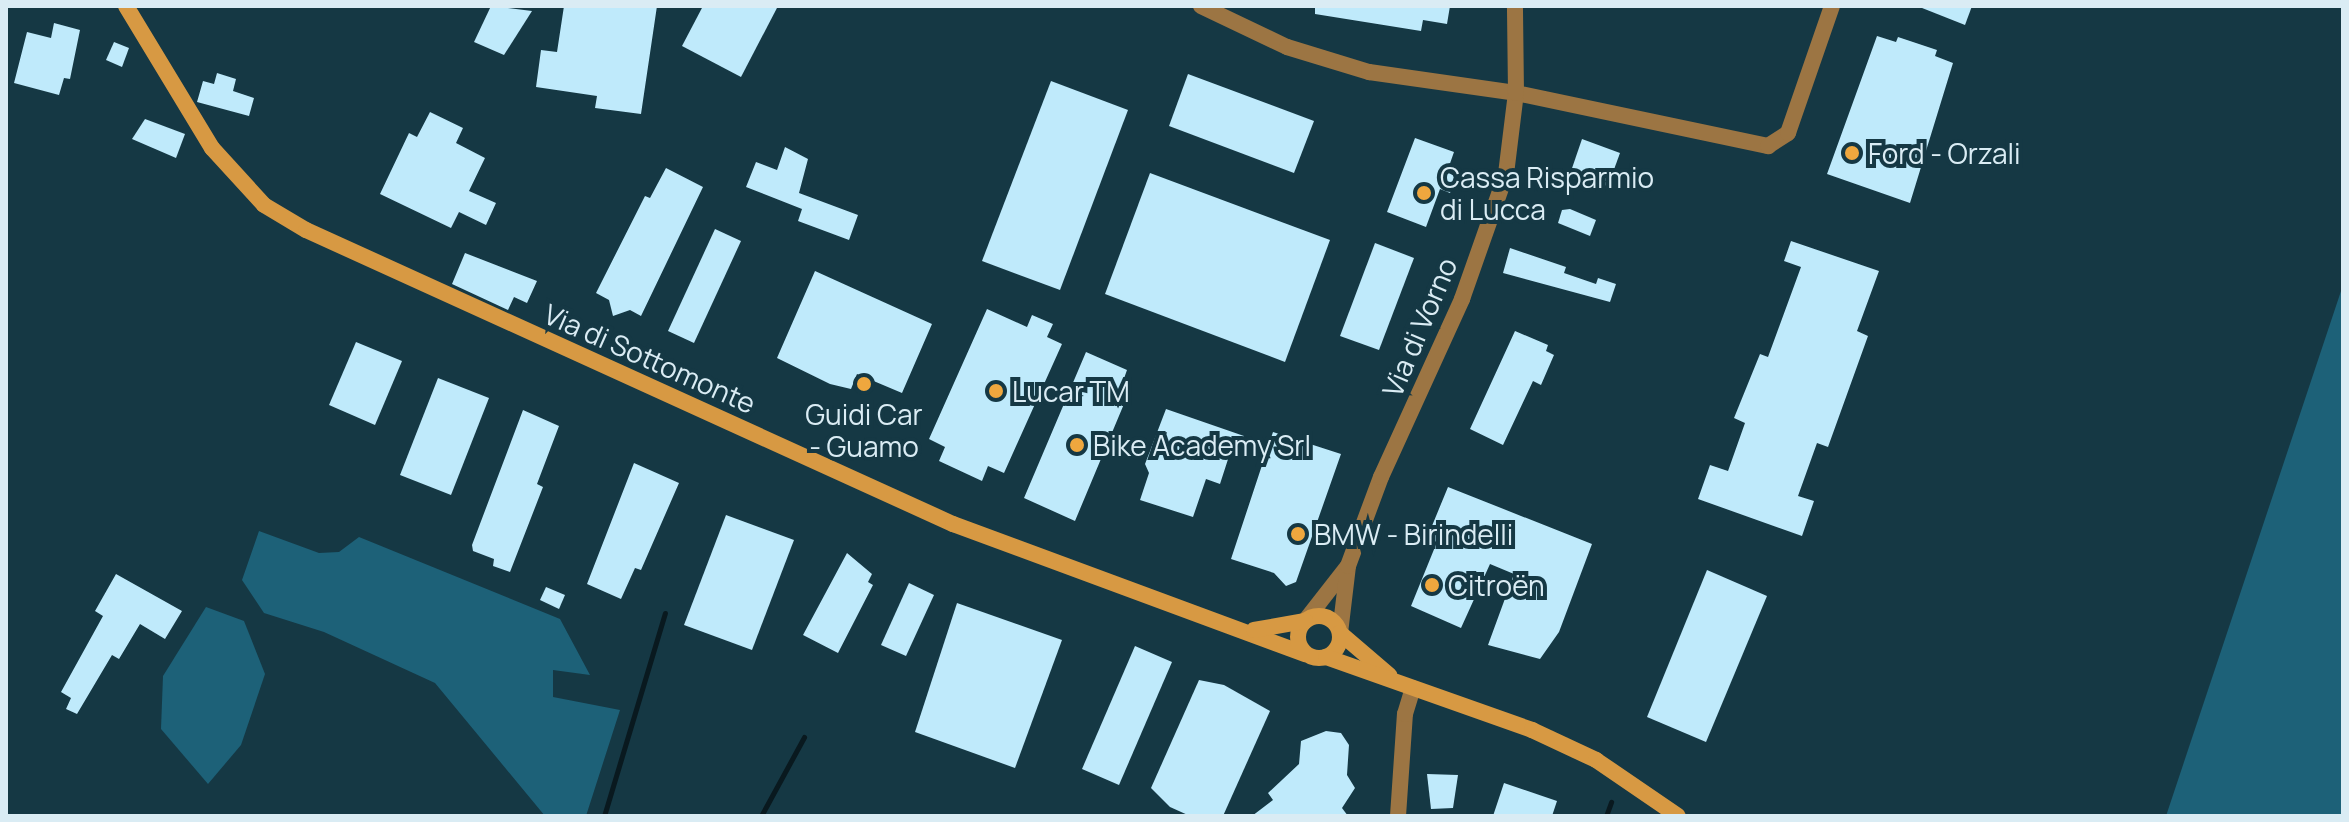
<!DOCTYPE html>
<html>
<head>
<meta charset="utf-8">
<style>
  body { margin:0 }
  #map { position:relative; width:2349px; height:822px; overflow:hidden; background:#153844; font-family:Manrope,sans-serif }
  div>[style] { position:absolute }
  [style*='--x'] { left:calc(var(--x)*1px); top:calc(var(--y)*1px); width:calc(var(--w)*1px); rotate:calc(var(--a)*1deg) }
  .forest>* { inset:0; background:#1d6178 }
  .stream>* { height:5px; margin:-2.5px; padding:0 2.5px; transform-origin:2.5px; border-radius:2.5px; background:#09191f }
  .building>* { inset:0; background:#bfeafb }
  .minor>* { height:16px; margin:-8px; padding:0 8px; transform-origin:8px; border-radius:8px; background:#9c7543 }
  .tertiary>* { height:16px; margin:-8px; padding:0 8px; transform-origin:8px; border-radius:8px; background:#9c7543 }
  .secondary>* { height:16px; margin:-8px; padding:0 8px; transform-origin:8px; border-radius:8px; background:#d79943 }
  .secondary>.ring { margin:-8px; padding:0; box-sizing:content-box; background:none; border:16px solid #d79943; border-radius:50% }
  .dots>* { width:22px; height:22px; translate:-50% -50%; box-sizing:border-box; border:4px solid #153844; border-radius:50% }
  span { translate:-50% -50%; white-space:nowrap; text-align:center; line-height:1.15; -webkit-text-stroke:8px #153844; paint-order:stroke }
  .poi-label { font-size:28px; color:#daecf4 }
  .left { translate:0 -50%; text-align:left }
  .street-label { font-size:28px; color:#daecf4 }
  .frame { position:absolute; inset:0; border:8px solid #daecf4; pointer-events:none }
</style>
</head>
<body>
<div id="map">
  <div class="forest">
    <div style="clip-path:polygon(2343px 284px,2343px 816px,2166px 816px,2341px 291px)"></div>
    <div style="clip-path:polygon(259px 531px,319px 553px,339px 552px,359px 537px,560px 619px,590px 675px,553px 670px,553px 697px,620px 710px,586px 816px,545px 816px,435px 683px,324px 632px,264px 613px,242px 580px)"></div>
    <div style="clip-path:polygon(206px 607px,244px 621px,265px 674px,241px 745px,208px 784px,161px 729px,163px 676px)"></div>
  </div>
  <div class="stream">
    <div style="--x:604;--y:816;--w:212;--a:-73.3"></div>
    <div style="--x:761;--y:816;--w:90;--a:-61.4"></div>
    <div style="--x:1606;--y:816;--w:15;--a:-70"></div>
  </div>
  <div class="building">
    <div style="clip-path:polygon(491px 6px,532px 11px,504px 55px,474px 42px)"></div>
    <div style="clip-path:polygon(564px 6px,657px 6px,641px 114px,595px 108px,597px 96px,536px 87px,541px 50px,557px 52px)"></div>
    <div style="clip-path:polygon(703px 6px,778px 6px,741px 77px,682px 46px)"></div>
    <div style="clip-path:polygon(1315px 6px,1450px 6px,1447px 24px,1423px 20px,1421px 31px,1315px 14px)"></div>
    <div style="clip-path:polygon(1917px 6px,1972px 6px,1965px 25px)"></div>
    <div style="clip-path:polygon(54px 23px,80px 30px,70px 79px,64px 78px,59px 95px,14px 83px,27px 32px,51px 38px)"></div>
    <div style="clip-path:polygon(1877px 36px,1896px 42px,1898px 37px,1937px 50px,1935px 56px,1953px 63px,1910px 203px,1827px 174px)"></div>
    <div style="clip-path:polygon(114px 42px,129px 48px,122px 67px,106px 60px)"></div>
    <div style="clip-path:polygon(217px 73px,236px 79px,233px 91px,254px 98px,249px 116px,197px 102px,203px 81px,214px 84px)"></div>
    <div style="clip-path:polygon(1188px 74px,1314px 121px,1294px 173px,1169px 126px)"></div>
    <div style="clip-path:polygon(1051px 81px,1128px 110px,1060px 290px,982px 261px)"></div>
    <div style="clip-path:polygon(430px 112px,463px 128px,456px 143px,485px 158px,469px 191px,496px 203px,486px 225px,459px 212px,451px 228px,380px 194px,409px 133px,417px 137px)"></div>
    <div style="clip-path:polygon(145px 119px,185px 134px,176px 158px,132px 139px)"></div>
    <div style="clip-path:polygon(1415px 138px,1454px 152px,1447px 172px,1456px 177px,1450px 193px,1440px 189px,1426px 227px,1387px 212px)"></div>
    <div style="clip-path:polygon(1582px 139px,1620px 153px,1608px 186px,1569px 177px)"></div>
    <div style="clip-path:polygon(785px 147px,808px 159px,799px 193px,858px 215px,849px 240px,798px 221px,802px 209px,746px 187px,756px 162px,777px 170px)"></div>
    <div style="clip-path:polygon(666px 168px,703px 187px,641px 316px,630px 310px,613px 316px,609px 300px,596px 293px,645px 196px,650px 198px)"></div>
    <div style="clip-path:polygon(1150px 173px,1330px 240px,1285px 362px,1105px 294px)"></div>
    <div style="clip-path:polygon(1570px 209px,1596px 220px,1590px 236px,1558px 223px,1562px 210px)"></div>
    <div style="clip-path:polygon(715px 229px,741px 241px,694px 343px,668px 331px)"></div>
    <div style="clip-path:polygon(1791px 241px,1879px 271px,1857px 331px,1868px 336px,1828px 447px,1817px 443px,1798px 496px,1814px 501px,1802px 536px,1698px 499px,1710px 465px,1728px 471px,1745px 423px,1734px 418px,1760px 354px,1768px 357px,1801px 267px,1784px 261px)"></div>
    <div style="clip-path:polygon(1375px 243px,1414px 258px,1379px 350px,1340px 336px)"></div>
    <div style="clip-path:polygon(1510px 248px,1566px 267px,1564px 273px,1596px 284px,1598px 278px,1616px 284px,1610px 302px,1503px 273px)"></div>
    <div style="clip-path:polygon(465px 253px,537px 281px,527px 303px,514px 297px,508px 310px,452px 284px)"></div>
    <div style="clip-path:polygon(815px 271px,932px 324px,902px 393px,857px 374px,851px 389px,830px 384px,777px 358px)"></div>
    <div style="clip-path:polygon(987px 309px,1027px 327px,1032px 315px,1053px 324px,1047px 337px,1062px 344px,1004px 473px,988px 466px,982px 481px,939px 461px,945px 447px,929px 439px)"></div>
    <div style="clip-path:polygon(1515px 331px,1548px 345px,1546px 351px,1554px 355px,1541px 385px,1533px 381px,1503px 445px,1470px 429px)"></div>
    <div style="clip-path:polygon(356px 342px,402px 361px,375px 425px,329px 405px)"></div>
    <div style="clip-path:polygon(1086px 352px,1127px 370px,1121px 387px,1129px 392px,1075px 521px,1024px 498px)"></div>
    <div style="clip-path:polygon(438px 378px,489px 398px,451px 495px,400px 475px)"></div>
    <div style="clip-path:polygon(1166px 409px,1244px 436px,1238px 453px,1231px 450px,1220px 484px,1206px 479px,1193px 517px,1140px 500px,1149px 473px,1145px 464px)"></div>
    <div style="clip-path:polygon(523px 410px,559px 426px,537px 484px,543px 487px,510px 572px,493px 566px,494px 559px,473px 551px,472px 545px)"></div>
    <div style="clip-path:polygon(1273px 432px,1341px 454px,1296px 582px,1286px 586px,1274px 573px,1231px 559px)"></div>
    <div style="clip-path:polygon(634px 463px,679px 483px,641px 570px,635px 568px,621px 599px,587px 584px)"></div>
    <div style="clip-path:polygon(1448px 487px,1592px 544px,1559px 632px,1540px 659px,1488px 645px,1514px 574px,1490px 564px,1461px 628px,1411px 606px,1437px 542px,1427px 538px)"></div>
    <div style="clip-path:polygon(726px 515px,794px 540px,752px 650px,684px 625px)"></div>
    <div style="clip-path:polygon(847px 553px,872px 574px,868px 582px,873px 585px,838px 653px,803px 635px)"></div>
    <div style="clip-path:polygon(1707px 570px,1767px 596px,1706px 742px,1647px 717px)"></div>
    <div style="clip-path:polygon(116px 574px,182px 611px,165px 639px,140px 624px,119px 659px,112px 655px,77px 714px,66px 709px,71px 698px,61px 692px,103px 616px,95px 611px)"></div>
    <div style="clip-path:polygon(909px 583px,934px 595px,906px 656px,881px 645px)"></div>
    <div style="clip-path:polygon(546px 587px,565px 595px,559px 609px,540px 600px)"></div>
    <div style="clip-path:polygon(957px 603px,1062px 640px,1015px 768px,915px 732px)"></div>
    <div style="clip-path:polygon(1135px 646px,1172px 662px,1119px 785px,1082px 769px)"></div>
    <div style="clip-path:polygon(1199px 680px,1224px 685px,1270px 711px,1223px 816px,1190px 816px,1170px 807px,1151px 788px)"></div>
    <div style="clip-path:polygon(1326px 731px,1341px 733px,1349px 745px,1347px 775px,1355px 788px,1342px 808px,1348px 816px,1252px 816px,1273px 800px,1268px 793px,1299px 764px,1301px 741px)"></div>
    <div style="clip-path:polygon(1427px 774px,1458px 775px,1453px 808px,1431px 809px)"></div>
    <div style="clip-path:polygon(1504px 783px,1557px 801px,1552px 816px,1493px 816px)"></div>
  </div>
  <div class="minor">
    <div style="--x:1201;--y:6;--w:95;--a:25.5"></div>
    <div style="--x:1287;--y:47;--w:86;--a:17"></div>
    <div style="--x:1369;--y:72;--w:148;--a:8.1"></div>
    <div style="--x:1516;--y:93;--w:258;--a:11.9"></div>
    <div style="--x:1768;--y:146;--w:24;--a:-33"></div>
    <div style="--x:1788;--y:133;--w:134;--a:-70.9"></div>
    <div style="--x:1398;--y:816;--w:102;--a:-86.1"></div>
    <div style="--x:1405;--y:714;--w:27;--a:-73"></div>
  </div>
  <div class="tertiary">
    <div style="--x:1305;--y:621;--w:68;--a:-52.1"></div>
    <div style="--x:1340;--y:633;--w:67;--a:-83.2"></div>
    <div style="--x:1348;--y:566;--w:95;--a:-69.7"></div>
    <div style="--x:1381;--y:477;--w:196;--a:-65.5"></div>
    <div style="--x:1462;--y:299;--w:133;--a:-70.6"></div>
    <div style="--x:1506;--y:174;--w:82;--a:-83"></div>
    <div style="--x:1516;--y:93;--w:87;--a:-90.7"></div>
  </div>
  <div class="secondary">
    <div style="--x:126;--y:6;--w:166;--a:58.8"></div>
    <div style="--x:212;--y:148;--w:77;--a:47.6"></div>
    <div style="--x:264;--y:205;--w:49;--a:30.8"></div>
    <div style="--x:306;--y:230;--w:711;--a:24.44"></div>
    <div style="--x:953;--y:524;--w:375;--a:20.3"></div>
    <div class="ring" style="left:1298px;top:616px;width:26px;height:26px"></div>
    <div style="--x:1254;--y:630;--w:52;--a:-10"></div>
    <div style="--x:1340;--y:633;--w:65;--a:40.6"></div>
    <div style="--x:1326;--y:657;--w:219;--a:19.5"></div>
    <div style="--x:1532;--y:730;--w:71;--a:25.1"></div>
    <div style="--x:1596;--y:760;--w:99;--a:34.3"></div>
  </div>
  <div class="dots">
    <div style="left:1852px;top:153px;background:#efa73e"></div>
    <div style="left:1424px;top:193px;background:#efa73e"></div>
    <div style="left:864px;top:384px;background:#efa73e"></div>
    <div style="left:996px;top:391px;background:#efa73e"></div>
    <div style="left:1077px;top:445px;background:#efa73e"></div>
    <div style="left:1298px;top:534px;background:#efa73e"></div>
    <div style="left:1432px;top:585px;background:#efa73e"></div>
  </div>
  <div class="poi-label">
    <span class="left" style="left:1868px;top:153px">Ford - Orzali</span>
    <span class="left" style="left:1440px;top:193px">Cassa Risparmio<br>di Lucca</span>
    <span class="left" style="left:1012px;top:391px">Lucar TM</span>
    <span style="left:864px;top:430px">Guidi Car<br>- Guamo</span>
    <span class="left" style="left:1093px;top:445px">Bike Academy Srl</span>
    <span class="left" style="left:1314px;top:534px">BMW - Birindelli</span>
    <span class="left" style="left:1448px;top:585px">Citroën</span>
  </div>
  <div class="street-label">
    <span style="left:1419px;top:327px;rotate:-67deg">Via di Vorno</span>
    <span style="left:650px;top:358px;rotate:24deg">Via di Sottomonte</span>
  </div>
  <div class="frame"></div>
</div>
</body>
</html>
